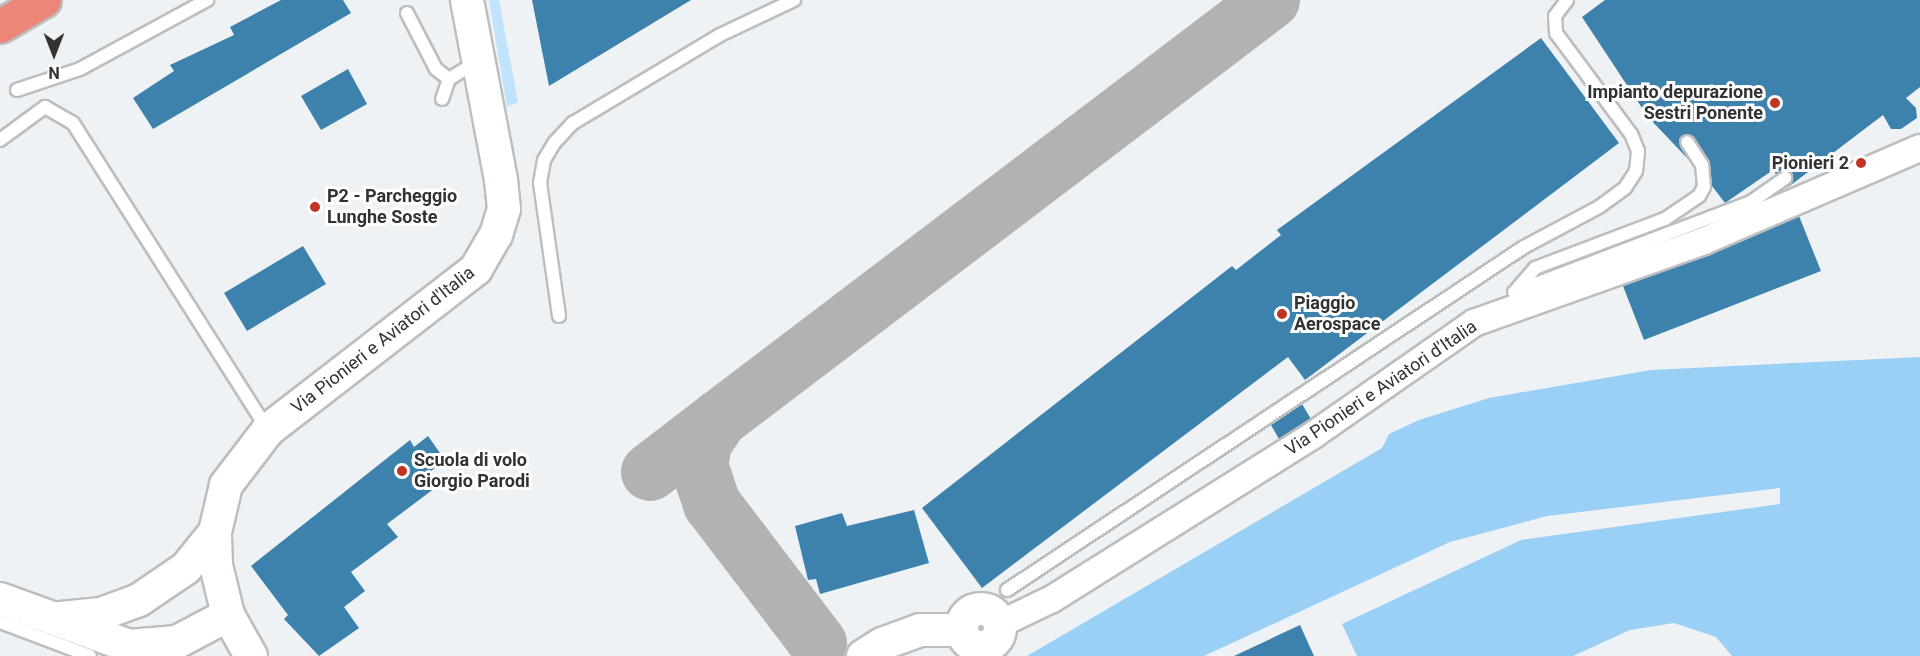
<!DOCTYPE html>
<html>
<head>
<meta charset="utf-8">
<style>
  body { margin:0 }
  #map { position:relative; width:1920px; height:656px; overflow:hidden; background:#eff2f4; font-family:Roboto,sans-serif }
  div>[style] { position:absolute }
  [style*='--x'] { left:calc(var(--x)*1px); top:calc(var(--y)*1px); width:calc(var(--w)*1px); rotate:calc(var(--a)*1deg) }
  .green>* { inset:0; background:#c1e4fc }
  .water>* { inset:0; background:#9ad0f5 }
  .taxiway>* { height:58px; margin:-29px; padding:0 29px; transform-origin:29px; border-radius:29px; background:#b0b2b4 }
  .building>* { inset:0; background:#3d82ac }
  .roads { filter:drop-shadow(2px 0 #bcbec0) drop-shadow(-2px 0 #bcbec0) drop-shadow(0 2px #bcbec0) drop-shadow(0 -2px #bcbec0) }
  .service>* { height:12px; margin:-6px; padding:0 6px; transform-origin:6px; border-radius:6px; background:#fff }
  .minor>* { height:26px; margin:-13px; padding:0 13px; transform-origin:13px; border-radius:13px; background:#fff }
  .tertiary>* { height:32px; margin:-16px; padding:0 16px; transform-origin:16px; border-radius:16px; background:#fff }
  .tertiary>.ring { margin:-16px; padding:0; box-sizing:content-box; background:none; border:32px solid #fff; border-radius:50% }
  .trunk>* { height:33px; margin:-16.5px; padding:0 16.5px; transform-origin:16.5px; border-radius:16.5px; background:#eb8678 }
  .dots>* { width:16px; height:16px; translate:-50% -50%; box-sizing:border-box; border:3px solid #fff; border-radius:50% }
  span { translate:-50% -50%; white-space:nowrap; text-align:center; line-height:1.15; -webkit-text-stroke:6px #fff; paint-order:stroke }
  .poi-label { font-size:18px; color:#313233; font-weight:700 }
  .right { translate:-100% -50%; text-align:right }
  .left { translate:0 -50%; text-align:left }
  .street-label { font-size:18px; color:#313233 }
  .north { position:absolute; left:24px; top:24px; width:60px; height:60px; -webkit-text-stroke:4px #fff; paint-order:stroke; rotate:180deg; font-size:16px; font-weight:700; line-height:24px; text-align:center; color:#313233 }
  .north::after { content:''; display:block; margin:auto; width:21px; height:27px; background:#313233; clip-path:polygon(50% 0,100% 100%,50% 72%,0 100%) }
</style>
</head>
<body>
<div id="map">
  <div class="green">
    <div style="clip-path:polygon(489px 0,499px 0,518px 102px,507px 107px)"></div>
  </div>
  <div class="water">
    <div style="clip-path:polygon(1920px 357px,1920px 656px,1732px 656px,1716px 637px,1674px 623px,1630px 630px,1573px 656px,1357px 656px,1342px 624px,1521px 540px,1780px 504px,1780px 488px,1547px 516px,1450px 542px,1204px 656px,1027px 656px,1382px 448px,1389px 434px,1419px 420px,1489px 398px,1651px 370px)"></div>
  </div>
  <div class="taxiway">
    <div style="--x:719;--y:419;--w:693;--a:-37.2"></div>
    <div style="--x:650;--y:472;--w:87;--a:-37.5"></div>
    <div style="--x:719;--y:419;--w:29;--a:124"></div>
    <div style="--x:703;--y:443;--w:22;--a:100"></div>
    <div style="--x:699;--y:465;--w:41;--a:71.6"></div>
    <div style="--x:712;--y:504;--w:175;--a:52.7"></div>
  </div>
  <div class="building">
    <div style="clip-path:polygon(281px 0,343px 0,351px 13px,153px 129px,133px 98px,174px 71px,170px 65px,234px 35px,230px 27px)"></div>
    <div style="clip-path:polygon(532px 0,691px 0,549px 86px)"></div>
    <div style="clip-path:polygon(1605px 0,1920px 0,1920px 87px,1906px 98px,1916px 108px,1917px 118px,1901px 129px,1891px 129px,1883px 115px,1787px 188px,1793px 181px,1791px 173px,1785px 170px,1776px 174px,1773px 170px,1725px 203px,1712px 186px,1709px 161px,1694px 137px,1686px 134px,1679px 139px,1689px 160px,1648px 117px,1582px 17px)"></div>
    <div style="clip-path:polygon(1541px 38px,1619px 143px,1305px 380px,1288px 357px,982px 588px,922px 508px,1232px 266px,1236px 270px,1281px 235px,1277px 230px)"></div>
    <div style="clip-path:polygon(348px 69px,367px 104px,321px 130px,301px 96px)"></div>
    <div style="clip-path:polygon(1799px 216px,1821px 271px,1644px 340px,1623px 286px,1709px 255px)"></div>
    <div style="clip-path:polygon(303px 246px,326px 284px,247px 331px,224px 293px)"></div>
    <div style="clip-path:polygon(1302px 404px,1311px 419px,1279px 439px,1271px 425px)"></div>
    <div style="clip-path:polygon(428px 436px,445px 460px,430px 472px,439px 485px,387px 524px,398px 537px,351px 572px,365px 591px,344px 607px,359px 628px,319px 656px,284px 619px,288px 615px,251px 566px,410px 440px,414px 447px)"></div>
    <div style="clip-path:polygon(914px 510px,929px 563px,820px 594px,816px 579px,808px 580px,795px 526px,842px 513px,847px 526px)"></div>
    <div style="clip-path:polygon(1300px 625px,1314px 656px,1234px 656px)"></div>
  </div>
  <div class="roads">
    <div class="service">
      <div style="--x:407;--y:13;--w:63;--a:62.6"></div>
      <div style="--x:436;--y:69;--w:16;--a:38"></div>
      <div style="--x:449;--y:79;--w:21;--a:109"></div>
      <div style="--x:449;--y:79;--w:32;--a:-32"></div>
      <div style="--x:17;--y:90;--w:66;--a:-18.4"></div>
      <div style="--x:80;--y:69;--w:145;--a:-28.5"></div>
      <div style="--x:0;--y:140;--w:56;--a:-36.3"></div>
      <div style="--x:45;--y:107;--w:32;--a:30"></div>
      <div style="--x:73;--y:123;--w:364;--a:57.6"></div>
      <div style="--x:1517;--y:289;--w:28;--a:-49"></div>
      <div style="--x:1535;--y:268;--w:139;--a:-20.7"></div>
      <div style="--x:1665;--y:219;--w:41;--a:-34.1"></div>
      <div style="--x:1699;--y:196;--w:10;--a:-61"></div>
      <div style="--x:1704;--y:187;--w:22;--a:-95"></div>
      <div style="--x:1702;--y:165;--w:27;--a:-123"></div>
      <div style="--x:1514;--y:292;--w:254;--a:-20.8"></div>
      <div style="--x:1751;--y:202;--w:42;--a:-35.2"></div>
      <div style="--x:559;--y:316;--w:134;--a:-98.1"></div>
      <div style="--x:540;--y:183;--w:23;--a:-80"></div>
      <div style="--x:544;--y:160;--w:21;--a:-59"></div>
      <div style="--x:555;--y:142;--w:26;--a:-47"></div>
      <div style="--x:573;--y:123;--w:171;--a:-30.9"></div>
      <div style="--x:720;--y:35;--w:82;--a:-25.3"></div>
      <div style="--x:1007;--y:590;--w:620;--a:-33.56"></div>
      <div style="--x:1524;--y:247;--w:85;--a:-28.1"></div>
      <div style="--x:1599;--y:207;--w:32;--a:-36"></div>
      <div style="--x:1625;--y:188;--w:20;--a:-57"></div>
      <div style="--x:1636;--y:171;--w:20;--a:-84"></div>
      <div style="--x:1638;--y:151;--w:18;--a:-112"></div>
      <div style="--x:1631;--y:134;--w:126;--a:-126.6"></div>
      <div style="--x:1556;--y:33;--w:17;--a:-93"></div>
      <div style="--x:1555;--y:16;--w:20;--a:-53"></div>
      <div style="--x:0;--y:622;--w:96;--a:20.7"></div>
    </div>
    <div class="minor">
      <div style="--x:1000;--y:624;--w:58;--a:-25.7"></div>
      <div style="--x:1052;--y:599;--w:307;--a:-32.1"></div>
      <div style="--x:1312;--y:436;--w:198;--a:-34.9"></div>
      <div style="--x:1474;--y:323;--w:244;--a:-19.6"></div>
      <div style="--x:1704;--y:241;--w:235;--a:-23.3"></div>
    </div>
    <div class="tertiary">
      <div style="--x:0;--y:599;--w:137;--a:20"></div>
      <div style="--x:129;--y:646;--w:48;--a:-4.8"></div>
      <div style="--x:177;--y:642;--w:58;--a:-27.9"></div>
      <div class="ring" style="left:962px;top:609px;width:6px;height:6px"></div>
      <div style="--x:61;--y:618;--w:40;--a:-5.7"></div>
      <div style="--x:101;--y:614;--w:40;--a:-20.2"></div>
      <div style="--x:139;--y:600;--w:57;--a:-34.2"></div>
      <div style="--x:186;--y:568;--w:46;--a:-51.1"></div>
      <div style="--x:251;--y:656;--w:47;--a:-119.3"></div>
      <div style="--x:228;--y:615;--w:51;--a:-103.5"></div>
      <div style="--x:216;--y:565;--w:33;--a:-92"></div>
      <div style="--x:215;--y:532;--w:48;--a:-76.8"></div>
      <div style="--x:226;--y:485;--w:69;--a:-52.6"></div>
      <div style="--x:268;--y:430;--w:263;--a:-37.7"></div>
      <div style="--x:476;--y:269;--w:39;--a:-60"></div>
      <div style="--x:496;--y:235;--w:27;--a:-73"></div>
      <div style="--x:504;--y:209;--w:29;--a:-96"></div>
      <div style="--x:501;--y:180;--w:183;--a:-100.7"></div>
      <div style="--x:863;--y:656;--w:22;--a:-32"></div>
      <div style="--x:882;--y:644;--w:40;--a:-20.2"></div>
      <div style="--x:920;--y:630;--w:41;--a:0"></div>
    </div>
    <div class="trunk">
      <div style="--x:0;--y:26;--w:51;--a:-30.6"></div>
    </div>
  </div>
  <div class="dots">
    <div style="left:1775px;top:103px;background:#c03325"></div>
    <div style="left:1861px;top:163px;background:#c03325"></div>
    <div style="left:315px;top:207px;background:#c03325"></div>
    <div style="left:1282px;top:314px;background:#c03325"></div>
    <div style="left:402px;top:471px;background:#c03325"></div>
  </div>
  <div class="poi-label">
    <span class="right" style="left:1763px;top:103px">Impianto depurazione<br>Sestri Ponente</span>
    <span class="right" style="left:1849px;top:163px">Pionieri 2</span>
    <span class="left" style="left:327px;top:207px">P2 - Parcheggio<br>Lunghe Soste</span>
    <span class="left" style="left:1294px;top:314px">Piaggio<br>Aerospace</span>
    <span class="left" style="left:414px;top:471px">Scuola di volo<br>Giorgio Parodi</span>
  </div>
  <div class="street-label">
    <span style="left:383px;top:340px;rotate:-38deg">Via Pionieri e Aviatori d'Italia</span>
    <span style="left:1381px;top:388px;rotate:-34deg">Via Pionieri e Aviatori d'Italia</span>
  </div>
  <div class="north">N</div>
</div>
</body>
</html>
